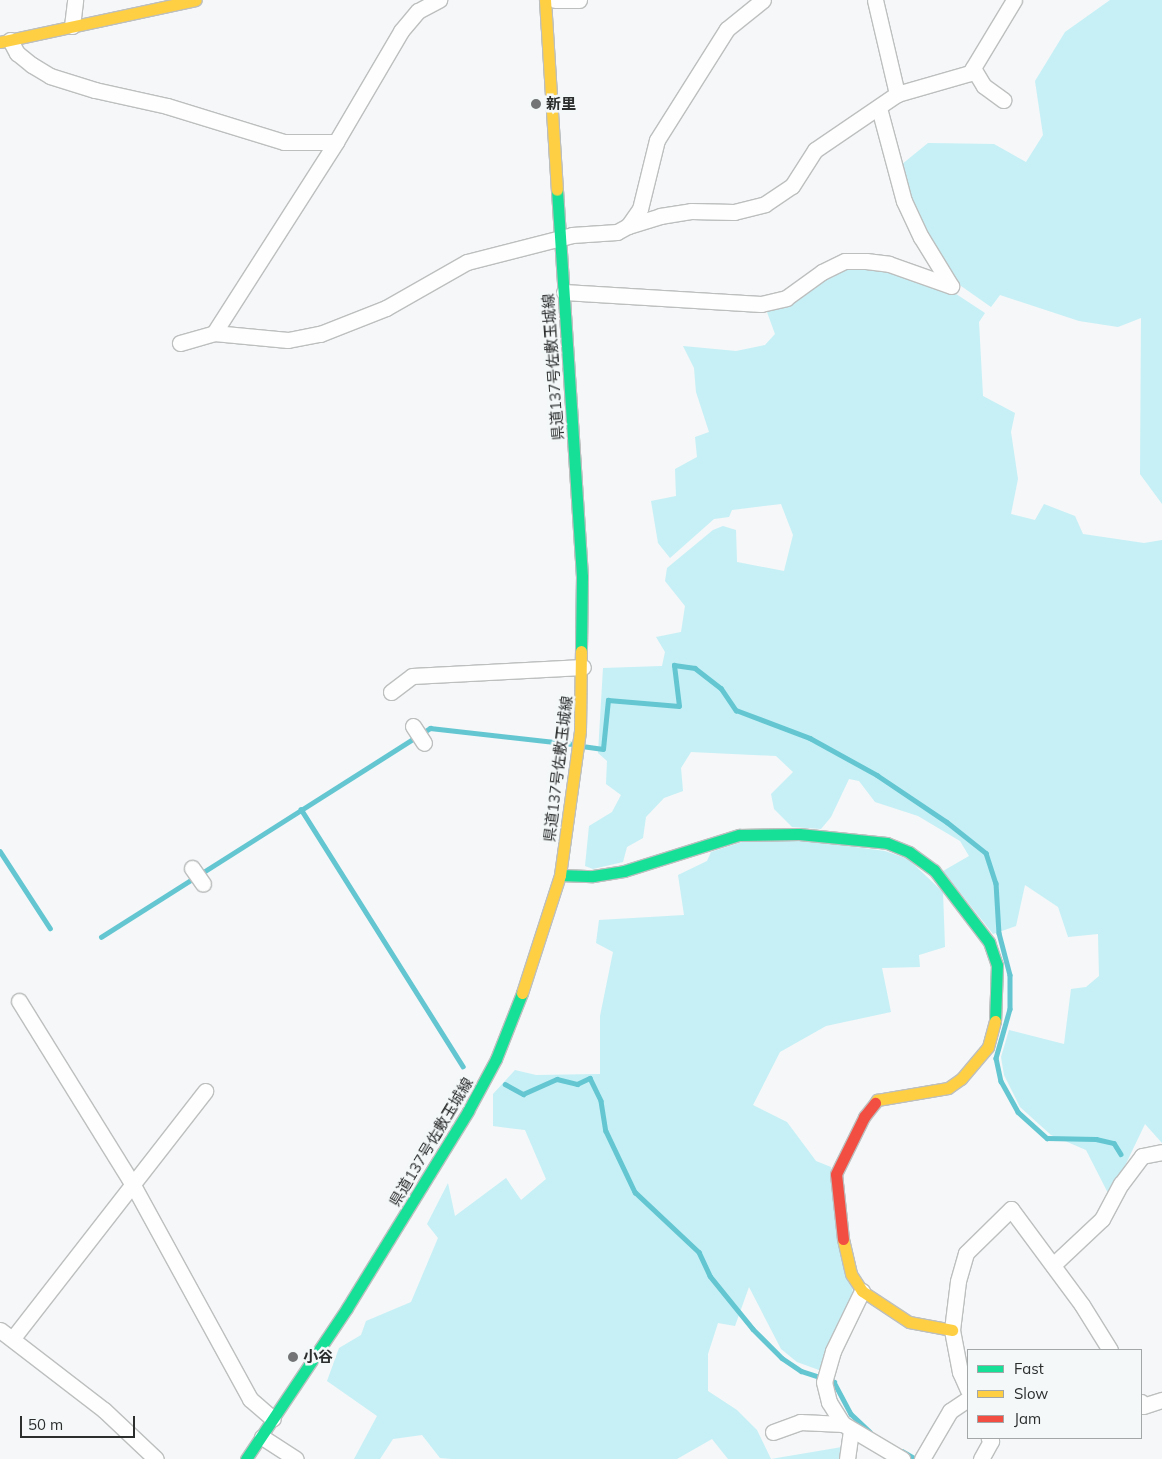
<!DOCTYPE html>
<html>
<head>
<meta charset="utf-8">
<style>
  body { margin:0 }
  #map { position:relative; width:1162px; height:1459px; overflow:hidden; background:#f5f7f8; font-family:Mulish,"Noto Sans JP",sans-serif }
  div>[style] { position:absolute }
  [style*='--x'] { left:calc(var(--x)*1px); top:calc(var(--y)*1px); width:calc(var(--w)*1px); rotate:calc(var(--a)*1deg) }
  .green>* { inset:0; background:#c6f0f6 }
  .stream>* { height:4.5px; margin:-2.25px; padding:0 2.25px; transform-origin:2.25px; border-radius:2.25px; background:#63c6d1 }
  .roads { filter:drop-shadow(1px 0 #bdbfbf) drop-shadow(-1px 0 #bdbfbf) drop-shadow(0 1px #bdbfbf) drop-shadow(0 -1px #bdbfbf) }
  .street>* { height:15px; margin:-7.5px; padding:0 7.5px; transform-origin:7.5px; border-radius:7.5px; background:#fefefe }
  .fast>* { height:11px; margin:-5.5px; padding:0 5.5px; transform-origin:5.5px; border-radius:5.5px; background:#16e098 }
  .slow>* { height:11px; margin:-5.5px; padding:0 5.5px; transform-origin:5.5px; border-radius:5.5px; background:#ffcf43 }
  .jam>* { height:11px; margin:-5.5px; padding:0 5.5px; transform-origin:5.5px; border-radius:5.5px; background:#f24e42 }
  .dots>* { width:14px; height:14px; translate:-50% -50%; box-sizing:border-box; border:2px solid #f4f8f9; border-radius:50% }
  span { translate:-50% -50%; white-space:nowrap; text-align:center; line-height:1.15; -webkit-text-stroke:5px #f4f8f9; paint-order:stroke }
  .poi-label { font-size:15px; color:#2c2e2e; font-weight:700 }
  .left { translate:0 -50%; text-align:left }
  .street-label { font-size:15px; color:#2c2e2e }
  .legend { position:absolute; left:967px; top:1349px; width:175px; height:90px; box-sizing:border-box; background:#f4f8f9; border:1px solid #a4a7a8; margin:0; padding:6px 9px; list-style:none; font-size:15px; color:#2c2e2e }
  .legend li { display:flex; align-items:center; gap:10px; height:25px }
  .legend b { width:25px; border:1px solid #a4a7a8 }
  .scale { position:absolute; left:20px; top:1416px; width:115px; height:22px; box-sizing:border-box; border:2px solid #2c2e2e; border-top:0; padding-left:6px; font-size:15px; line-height:18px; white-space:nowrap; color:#2c2e2e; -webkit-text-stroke:4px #f4f8f9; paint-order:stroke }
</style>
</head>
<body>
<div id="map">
  <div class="green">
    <div style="clip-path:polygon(1110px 0,1162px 0,1162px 504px,1140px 474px,1141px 318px,1118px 327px,1079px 321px,1000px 295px,991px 307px,954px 281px,921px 228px,906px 192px,901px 165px,928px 143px,994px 144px,1026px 162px,1043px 135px,1035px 81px,1065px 32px)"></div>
    <div style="clip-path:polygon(870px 265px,950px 290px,985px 313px,979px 322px,983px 396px,1015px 413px,1011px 432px,1018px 479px,1011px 514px,1035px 520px,1044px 504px,1075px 516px,1083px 534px,1144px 543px,1162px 540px,1162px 1143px,1145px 1124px,1110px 1197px,1086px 1150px,1051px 1135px,1020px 1107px,1004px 1075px,1001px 1057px,1009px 1030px,1064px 1044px,1071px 989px,1086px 987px,1099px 976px,1098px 934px,1068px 937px,1058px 907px,1025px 885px,1016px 926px,993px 934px,943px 871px,969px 856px,960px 841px,918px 816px,875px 802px,859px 781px,849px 779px,831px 817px,821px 829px,792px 827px,774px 809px,771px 794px,793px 772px,776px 756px,691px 752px,681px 768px,683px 791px,664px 798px,646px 817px,643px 838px,627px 847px,623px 862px,593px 869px,585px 866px,589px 826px,612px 812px,621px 795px,606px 784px,607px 761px,598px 753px,603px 668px,662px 666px,665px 652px,656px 637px,681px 632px,685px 606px,665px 581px,667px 568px,713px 530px,723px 526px,736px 530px,737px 562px,784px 571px,793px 535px,781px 504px,732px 510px,729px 517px,714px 519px,670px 558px,658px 543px,651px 501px,676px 496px,675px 469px,697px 457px,695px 437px,709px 432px,696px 392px,694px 368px,683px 346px,736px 351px,765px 345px,775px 334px,767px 312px,790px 304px,809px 286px,843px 267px)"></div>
    <div style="clip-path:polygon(802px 840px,885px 851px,908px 859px,943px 892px,945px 947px,919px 955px,920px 967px,882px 968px,891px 1012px,826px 1026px,780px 1052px,753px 1105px,787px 1122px,816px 1161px,831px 1167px,853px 1293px,819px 1370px,797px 1362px,781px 1349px,749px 1287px,735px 1326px,718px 1323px,708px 1354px,708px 1391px,737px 1410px,757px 1430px,771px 1459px,842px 1447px,839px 1459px,728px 1459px,712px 1439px,677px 1459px,452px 1459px,440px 1458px,422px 1435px,393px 1439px,380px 1459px,354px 1459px,377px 1416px,327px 1381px,339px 1348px,361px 1335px,366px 1321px,411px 1302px,438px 1238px,427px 1224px,448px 1183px,455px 1216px,506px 1178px,521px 1200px,546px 1179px,525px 1130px,493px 1126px,493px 1094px,515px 1070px,536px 1075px,600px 1074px,600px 1016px,613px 952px,596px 943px,599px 920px,684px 915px,678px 875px,707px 861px,711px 852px,742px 842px)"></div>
  </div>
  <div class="stream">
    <div style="--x:582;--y:746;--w:21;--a:8"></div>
    <div style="--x:603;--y:749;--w:49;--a:-84.2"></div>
    <div style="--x:608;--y:700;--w:71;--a:4.8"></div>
    <div style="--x:679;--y:706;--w:41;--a:-97"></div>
    <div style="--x:674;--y:665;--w:21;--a:8"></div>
    <div style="--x:695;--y:668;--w:33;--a:38"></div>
    <div style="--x:721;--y:688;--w:27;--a:56"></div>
    <div style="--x:736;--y:710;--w:79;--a:20.7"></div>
    <div style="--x:810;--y:738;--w:77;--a:28.9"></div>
    <div style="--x:877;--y:775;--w:84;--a:33.9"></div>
    <div style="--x:947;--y:822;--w:50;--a:38.5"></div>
    <div style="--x:986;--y:853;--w:32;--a:72"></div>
    <div style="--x:996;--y:883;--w:50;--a:86.6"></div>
    <div style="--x:999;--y:933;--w:43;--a:75.3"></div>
    <div style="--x:1010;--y:975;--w:34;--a:90"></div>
    <div style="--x:1010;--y:1009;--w:51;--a:105.9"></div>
    <div style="--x:996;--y:1058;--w:24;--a:78"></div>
    <div style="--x:1001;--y:1081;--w:35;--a:61"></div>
    <div style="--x:1018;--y:1112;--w:39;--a:42"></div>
    <div style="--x:1047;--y:1138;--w:49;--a:1.2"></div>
    <div style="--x:1096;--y:1139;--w:18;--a:13"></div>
    <div style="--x:1114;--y:1143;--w:13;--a:58"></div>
    <div style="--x:301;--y:809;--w:304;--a:57.8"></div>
    <div style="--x:0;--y:851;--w:92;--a:57"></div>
    <div style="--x:101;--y:937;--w:390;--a:-32.4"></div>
    <div style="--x:430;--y:728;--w:143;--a:6.4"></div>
    <div style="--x:505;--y:1084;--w:21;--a:29"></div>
    <div style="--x:523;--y:1094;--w:37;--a:-24"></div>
    <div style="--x:557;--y:1079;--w:21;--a:14"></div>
    <div style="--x:577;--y:1084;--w:14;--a:-25"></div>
    <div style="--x:590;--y:1078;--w:25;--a:64"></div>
    <div style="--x:601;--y:1101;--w:30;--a:81"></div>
    <div style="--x:606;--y:1131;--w:68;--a:64.6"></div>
    <div style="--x:635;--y:1192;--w:88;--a:43.2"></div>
    <div style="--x:699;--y:1252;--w:26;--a:65"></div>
    <div style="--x:710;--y:1276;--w:68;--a:50.9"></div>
    <div style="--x:753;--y:1329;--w:41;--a:45"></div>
    <div style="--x:782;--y:1358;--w:23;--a:34"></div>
    <div style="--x:801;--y:1371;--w:35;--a:18"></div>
    <div style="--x:834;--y:1382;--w:36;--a:62"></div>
    <div style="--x:851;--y:1414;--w:26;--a:43"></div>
    <div style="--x:902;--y:1451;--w:16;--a:30"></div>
  </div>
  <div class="roads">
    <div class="street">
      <div style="--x:555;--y:0;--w:24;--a:0"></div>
      <div style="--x:875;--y:0;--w:97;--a:76.8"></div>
      <div style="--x:72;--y:26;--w:26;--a:-83"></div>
      <div style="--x:10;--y:40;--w:15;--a:62"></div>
      <div style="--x:17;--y:53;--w:19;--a:39"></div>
      <div style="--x:32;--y:65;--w:21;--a:31"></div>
      <div style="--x:50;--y:76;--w:47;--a:17.3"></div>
      <div style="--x:95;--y:90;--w:74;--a:12.5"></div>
      <div style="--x:167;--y:106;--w:122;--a:17.1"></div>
      <div style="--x:284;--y:142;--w:52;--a:0"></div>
      <div style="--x:973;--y:68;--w:21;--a:59"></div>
      <div style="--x:984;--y:86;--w:24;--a:36"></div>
      <div style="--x:879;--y:108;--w:96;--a:75"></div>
      <div style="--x:904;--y:201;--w:40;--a:65"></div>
      <div style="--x:921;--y:237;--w:57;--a:58.5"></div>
      <div style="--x:628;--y:226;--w:34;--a:-17"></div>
      <div style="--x:660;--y:216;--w:31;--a:-9"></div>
      <div style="--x:691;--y:211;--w:43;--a:1.3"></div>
      <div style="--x:734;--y:212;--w:32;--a:-14"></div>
      <div style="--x:765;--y:204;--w:32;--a:-34"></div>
      <div style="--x:792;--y:186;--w:43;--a:-57.4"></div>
      <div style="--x:815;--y:150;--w:99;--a:-34.3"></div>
      <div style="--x:897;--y:94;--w:76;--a:-16"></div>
      <div style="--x:970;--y:73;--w:85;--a:-58.9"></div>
      <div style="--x:564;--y:292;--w:197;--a:3.5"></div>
      <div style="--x:761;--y:304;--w:26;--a:-13"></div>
      <div style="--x:786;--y:298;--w:44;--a:-35.8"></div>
      <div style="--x:822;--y:272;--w:25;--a:-26"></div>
      <div style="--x:845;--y:261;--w:21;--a:0"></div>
      <div style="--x:866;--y:261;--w:23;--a:7"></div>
      <div style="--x:889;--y:264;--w:66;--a:19.5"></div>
      <div style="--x:214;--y:333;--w:227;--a:-57.4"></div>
      <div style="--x:336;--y:142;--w:129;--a:-59.6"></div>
      <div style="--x:401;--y:31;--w:26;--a:-50"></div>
      <div style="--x:418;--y:11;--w:24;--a:-28"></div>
      <div style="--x:180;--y:343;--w:35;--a:-16"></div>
      <div style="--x:214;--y:333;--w:74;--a:5.4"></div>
      <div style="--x:288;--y:340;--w:33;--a:-11"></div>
      <div style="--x:320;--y:334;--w:71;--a:-21.5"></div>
      <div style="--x:386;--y:308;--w:93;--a:-29.6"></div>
      <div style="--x:467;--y:262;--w:108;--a:-14.4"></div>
      <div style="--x:572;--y:235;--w:45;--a:-3.8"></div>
      <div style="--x:617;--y:232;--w:13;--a:-29"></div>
      <div style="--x:628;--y:226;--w:21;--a:-55"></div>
      <div style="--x:640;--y:209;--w:71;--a:-76.2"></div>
      <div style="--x:657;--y:140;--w:131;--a:-57.8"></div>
      <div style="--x:727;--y:29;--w:46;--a:-38.9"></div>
      <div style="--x:391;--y:692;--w:26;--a:-37"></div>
      <div style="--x:412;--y:676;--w:171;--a:-3"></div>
      <div style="--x:413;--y:726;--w:20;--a:57"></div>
      <div style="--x:192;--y:868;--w:19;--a:55"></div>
      <div style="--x:19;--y:1001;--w:216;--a:58.2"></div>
      <div style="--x:133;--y:1185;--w:244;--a:61.3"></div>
      <div style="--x:250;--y:1399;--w:30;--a:41"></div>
      <div style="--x:1053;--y:1265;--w:67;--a:-43.2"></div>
      <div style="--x:1102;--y:1219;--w:40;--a:-62"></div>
      <div style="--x:1121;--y:1184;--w:35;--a:-53"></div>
      <div style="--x:1142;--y:1156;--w:20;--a:-11"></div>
      <div style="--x:862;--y:1291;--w:67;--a:115.8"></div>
      <div style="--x:833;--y:1351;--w:32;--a:106"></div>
      <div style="--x:824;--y:1382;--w:21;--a:76"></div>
      <div style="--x:829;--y:1402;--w:26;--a:58"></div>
      <div style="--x:843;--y:1424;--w:69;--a:30.7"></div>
      <div style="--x:0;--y:1330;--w:131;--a:37.6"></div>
      <div style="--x:104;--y:1410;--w:71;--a:43.3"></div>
      <div style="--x:13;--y:1338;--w:313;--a:-52.1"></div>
      <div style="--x:968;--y:1390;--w:20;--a:-114"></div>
      <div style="--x:960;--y:1372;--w:43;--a:-100.8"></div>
      <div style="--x:952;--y:1330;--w:49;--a:-83"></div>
      <div style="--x:958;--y:1281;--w:29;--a:-74"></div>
      <div style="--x:966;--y:1253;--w:63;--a:-44.4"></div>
      <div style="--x:1011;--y:1209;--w:119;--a:53.5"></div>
      <div style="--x:1082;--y:1305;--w:53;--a:58.1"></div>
      <div style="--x:1141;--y:1402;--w:4;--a:63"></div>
      <div style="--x:1143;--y:1406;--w:20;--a:-18"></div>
      <div style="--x:773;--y:1432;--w:29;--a:-20"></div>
      <div style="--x:800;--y:1422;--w:43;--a:2.7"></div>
      <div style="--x:262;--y:1437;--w:40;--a:32.9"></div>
      <div style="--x:847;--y:1459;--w:29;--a:-82"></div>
      <div style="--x:922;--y:1459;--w:56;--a:-59.7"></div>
      <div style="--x:950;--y:1411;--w:22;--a:-34"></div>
      <div style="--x:981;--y:1459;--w:21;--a:-61"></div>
      <div style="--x:991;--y:1441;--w:4;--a:-124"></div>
    </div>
    <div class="fast">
      <div style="--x:557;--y:190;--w:387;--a:86.3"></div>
      <div style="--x:582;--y:576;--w:75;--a:90.8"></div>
      <div style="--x:560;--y:875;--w:33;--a:2"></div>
      <div style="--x:593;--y:876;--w:31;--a:-9"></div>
      <div style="--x:624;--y:871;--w:121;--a:-17.4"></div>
      <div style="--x:739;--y:835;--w:60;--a:-1"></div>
      <div style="--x:799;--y:834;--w:88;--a:5.8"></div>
      <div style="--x:887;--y:843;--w:24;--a:22"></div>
      <div style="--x:909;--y:852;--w:31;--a:36"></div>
      <div style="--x:934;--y:870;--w:91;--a:52.6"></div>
      <div style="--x:989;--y:942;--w:24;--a:71"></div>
      <div style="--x:997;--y:965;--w:56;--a:92"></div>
      <div style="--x:246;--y:1459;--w:182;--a:-56.2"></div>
      <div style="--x:347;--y:1308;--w:231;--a:-58.4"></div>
      <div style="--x:468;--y:1111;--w:59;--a:-61.7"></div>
      <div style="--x:496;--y:1059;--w:71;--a:-68.5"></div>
    </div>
    <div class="slow">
      <div style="--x:545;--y:0;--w:190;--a:86.4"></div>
      <div style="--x:0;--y:42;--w:200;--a:-12.1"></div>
      <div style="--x:522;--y:993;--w:124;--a:-72.1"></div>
      <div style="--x:560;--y:875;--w:146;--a:-82.1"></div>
      <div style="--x:580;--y:730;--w:79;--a:-89.3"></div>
      <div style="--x:875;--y:1103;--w:4;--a:-56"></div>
      <div style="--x:877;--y:1100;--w:72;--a:-9.6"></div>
      <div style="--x:948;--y:1088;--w:16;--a:-35"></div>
      <div style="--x:961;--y:1079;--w:42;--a:-49.8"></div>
      <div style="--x:988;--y:1047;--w:27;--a:-75"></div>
      <div style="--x:843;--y:1239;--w:36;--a:77"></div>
      <div style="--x:851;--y:1274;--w:20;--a:57"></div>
      <div style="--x:862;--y:1291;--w:56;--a:33.4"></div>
      <div style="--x:909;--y:1322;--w:44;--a:10.5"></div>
    </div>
    <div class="jam">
      <div style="--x:843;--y:1239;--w:65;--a:-96.1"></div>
      <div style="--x:836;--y:1174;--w:64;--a:-63.8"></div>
      <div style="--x:864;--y:1117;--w:18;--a:-52"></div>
    </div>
  </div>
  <div class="dots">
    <div style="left:536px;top:104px;background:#727475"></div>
    <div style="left:293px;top:1357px;background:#727475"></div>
  </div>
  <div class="poi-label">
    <span class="left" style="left:546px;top:104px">新里</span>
    <span class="left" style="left:303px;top:1357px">小谷</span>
  </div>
  <div class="street-label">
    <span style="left:553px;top:367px;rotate:-94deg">県道137号佐敷玉城線</span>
    <span style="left:558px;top:769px;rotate:-83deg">県道137号佐敷玉城線</span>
    <span style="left:431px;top:1142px;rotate:-59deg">県道137号佐敷玉城線</span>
  </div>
  <ul class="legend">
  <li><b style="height:6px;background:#16e098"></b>Fast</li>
  <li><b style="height:6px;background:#ffcf43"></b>Slow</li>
  <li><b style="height:6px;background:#f24e42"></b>Jam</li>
  </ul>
  <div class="scale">50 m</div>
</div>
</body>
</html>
